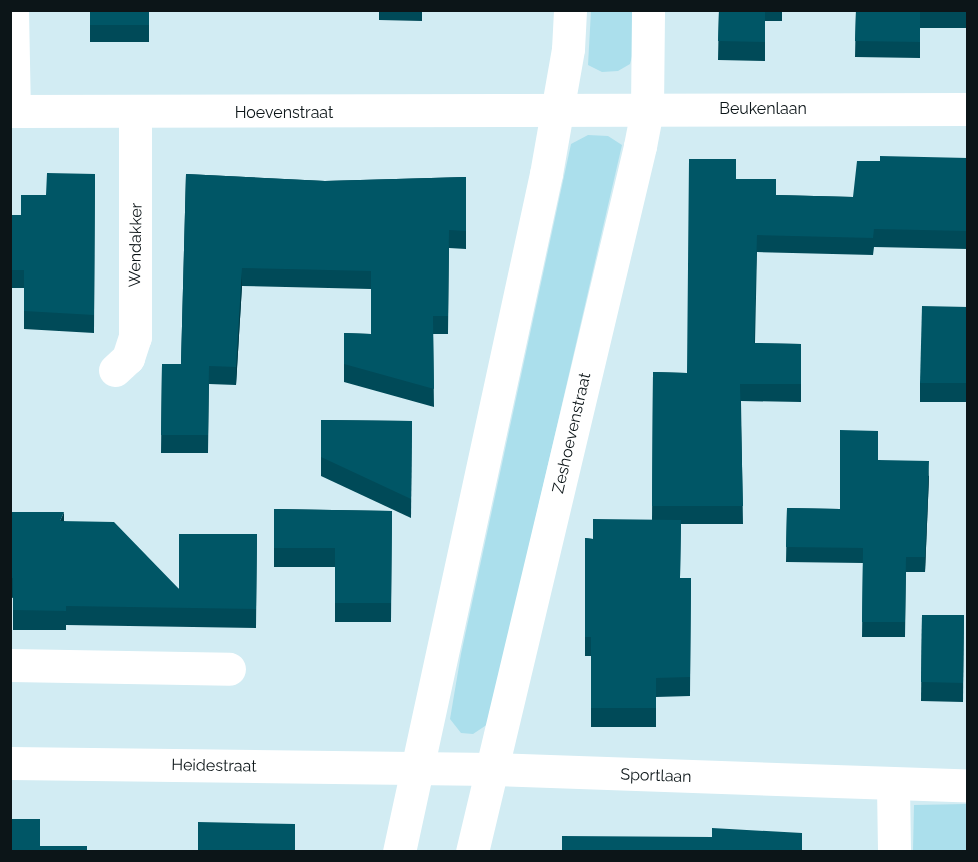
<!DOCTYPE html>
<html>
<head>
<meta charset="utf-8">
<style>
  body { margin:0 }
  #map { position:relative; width:978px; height:862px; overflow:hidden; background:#d2ecf3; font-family:Raleway,sans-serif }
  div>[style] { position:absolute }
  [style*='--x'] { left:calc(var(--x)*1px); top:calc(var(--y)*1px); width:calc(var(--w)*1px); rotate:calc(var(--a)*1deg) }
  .green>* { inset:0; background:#abdfec }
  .minor>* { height:33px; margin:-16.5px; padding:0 16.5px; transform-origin:16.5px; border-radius:16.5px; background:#fff }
  .tertiary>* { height:33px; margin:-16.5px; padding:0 16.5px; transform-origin:16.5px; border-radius:16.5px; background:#fff }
  .wall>* { inset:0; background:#004a58 }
  .shaded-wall>* { inset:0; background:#003c47 }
  .building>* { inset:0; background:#005666 }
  span { translate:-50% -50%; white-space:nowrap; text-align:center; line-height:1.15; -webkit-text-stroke:6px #fff; paint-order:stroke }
  .street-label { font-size:16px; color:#0c1518 }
  .frame { position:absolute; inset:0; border:12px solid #0c1518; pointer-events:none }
</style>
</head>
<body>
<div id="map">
  <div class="green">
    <div style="clip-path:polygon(591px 11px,637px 11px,636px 41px,630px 64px,618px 71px,602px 72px,588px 65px)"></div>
    <div style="clip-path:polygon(588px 135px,608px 136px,622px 145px,488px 724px,473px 734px,461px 733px,450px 719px,461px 654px,571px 144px)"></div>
    <div style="clip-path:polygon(967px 804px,967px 851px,913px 851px,914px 805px)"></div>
  </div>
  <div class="minor">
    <div style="--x:12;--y:10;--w:101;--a:88.9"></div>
    <div style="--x:10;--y:111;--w:958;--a:-0.12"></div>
    <div style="--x:115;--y:370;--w:18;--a:-43"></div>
    <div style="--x:128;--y:358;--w:22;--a:-72"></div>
    <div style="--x:135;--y:337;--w:223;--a:-90"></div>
    <div style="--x:10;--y:665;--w:219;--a:1"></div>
    <div style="--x:10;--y:763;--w:482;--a:0.7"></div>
    <div style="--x:492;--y:769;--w:476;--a:2"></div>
    <div style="--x:893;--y:786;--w:66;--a:89.1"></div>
    <div style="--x:472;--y:852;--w:726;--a:-76.61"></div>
    <div style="--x:640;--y:146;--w:38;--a:-79"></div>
    <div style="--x:647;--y:109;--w:99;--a:-89.4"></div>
  </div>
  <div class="tertiary">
    <div style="--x:399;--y:852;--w:694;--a:-77.77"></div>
    <div style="--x:546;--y:174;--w:127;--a:-80"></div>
    <div style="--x:568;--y:49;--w:39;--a:-87"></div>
  </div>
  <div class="wall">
    <div style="clip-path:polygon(90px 10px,149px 10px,149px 42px,90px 42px)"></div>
    <div style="clip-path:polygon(379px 10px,422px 10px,422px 21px,379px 20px)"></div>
    <div style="clip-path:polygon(719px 10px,782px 10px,782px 21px,765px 21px,765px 61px,718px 60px)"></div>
    <div style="clip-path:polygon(856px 10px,968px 10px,968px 28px,920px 28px,920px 58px,855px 57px)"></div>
    <div style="clip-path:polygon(968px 158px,968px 249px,874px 247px,873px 255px,757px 252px,755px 343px,801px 344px,801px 402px,741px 401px,743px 524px,681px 524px,680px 578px,691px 578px,690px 696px,656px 697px,656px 727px,591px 727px,591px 656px,585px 656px,585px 538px,593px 539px,652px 520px,653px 372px,687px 373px,776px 195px,853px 197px,880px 161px)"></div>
    <div style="clip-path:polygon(95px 174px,94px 333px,24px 329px,24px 288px,10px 288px,10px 215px,21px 215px,46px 195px)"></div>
    <div style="clip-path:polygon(186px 174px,325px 181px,466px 177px,466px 249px,449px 248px,448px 334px,433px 334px,434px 407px,344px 382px,344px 333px,371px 334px,371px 289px,242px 286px,236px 385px,209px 384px,208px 453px,161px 453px,162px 364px,181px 364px)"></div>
    <div style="clip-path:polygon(968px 307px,968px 402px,920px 402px,920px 383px)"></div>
    <div style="clip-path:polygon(321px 420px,412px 421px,411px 518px,321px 476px)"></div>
    <div style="clip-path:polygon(878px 460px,929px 476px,925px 572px,906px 572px,905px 637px,862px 637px,863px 563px,786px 562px,787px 508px,840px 509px)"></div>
    <div style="clip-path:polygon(274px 509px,392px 511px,391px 622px,335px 622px,335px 567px,274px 567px)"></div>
    <div style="clip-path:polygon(10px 512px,64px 521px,179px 589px,257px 534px,256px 628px,66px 625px,66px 630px,13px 630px,13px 598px,10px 597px)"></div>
    <div style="clip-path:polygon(922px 615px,964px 615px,963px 702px,921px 701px)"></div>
  </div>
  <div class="shaded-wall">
    <div style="clip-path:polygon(242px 268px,242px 286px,236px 385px,236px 367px)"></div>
    <div style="clip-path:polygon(929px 461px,929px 476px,925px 572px,925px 557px)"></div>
    <div style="clip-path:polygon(64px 512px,64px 531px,60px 521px)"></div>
  </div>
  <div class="building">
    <div style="clip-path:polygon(90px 10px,149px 10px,149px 25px,90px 25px)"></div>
    <div style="clip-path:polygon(719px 10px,765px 10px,765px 42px,718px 41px)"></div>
    <div style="clip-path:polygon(856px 10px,968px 10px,968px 12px,920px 12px,920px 42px,855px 41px)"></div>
    <div style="clip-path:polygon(880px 156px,968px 158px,968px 231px,874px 229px,873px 238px,757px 235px,754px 343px,801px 344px,801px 384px,740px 384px,743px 506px,652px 506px,653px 372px,687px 373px,689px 159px,736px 159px,736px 179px,776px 179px,776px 195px,853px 197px,857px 161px,880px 161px)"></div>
    <div style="clip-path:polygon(47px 173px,95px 174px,94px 315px,24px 311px,24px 270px,10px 270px,10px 215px,21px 215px,21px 195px,46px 195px)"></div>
    <div style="clip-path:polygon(186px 174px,325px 181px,466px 177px,466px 231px,449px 230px,448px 316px,433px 316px,434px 389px,344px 364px,344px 333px,371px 334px,371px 271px,242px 268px,236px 367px,209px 366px,208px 435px,161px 435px,162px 364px,181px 364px)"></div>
    <div style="clip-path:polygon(922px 306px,968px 307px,968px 383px,920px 383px)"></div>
    <div style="clip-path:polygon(321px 420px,412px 421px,411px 499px,321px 457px)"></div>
    <div style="clip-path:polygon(840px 430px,878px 431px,878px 460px,929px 461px,925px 557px,906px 557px,905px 622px,862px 622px,863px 548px,786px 547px,787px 508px,840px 509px)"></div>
    <div style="clip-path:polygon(274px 509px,392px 511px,391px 603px,335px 603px,335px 548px,274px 548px)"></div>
    <div style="clip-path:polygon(10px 512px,64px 512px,60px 521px,114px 522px,179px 589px,179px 534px,257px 534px,256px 609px,66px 606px,66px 611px,13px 610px,13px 578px,10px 578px)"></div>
    <div style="clip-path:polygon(593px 519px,681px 520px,680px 578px,691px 578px,690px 677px,656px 678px,656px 708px,591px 708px,591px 637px,585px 637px,585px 538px,593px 539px)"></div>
    <div style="clip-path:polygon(922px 615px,964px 615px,963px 683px,921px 682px)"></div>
    <div style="clip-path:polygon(10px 819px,40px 819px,40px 846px,87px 846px,87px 852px,10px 852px)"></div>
    <div style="clip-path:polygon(198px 822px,295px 824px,295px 852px,198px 852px)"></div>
    <div style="clip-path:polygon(712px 828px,802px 833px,802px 852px,562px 852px,562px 836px,712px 837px)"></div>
  </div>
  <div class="street-label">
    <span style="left:763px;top:109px">Beukenlaan</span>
    <span style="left:284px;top:113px">Hoevenstraat</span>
    <span style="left:136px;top:245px;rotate:-89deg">Wendakker</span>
    <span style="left:572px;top:433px;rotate:-77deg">Zeshoevenstraat</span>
    <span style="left:214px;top:766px;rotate:1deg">Heidestraat</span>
    <span style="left:656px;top:776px;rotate:2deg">Sportlaan</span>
  </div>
  <div class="frame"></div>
</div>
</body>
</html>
